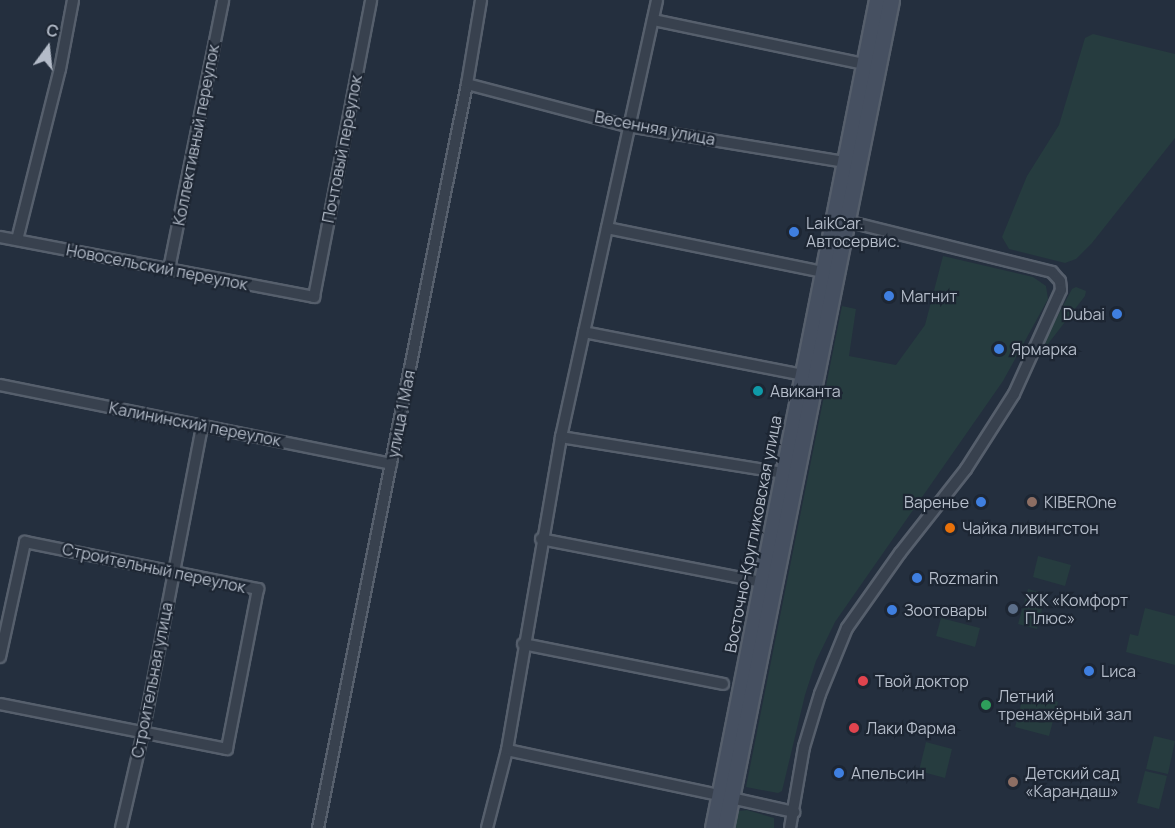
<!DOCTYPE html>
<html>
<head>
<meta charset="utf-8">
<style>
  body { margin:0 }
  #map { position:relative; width:1175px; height:828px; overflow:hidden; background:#242f3e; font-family:Manrope,sans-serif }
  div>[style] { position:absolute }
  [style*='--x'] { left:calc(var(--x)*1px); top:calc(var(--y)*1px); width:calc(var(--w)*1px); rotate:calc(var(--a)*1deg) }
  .green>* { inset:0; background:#263c3f }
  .roads { filter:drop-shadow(2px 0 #565f6c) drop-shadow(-2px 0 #565f6c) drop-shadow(0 2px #565f6c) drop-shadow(0 -2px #565f6c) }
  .minor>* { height:10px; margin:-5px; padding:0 5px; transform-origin:5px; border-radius:5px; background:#38414e }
  .secondary>* { height:15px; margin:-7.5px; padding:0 7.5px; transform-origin:7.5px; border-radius:7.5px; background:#465061 }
  .dots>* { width:16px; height:16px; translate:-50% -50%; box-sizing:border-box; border:3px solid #1d2633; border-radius:50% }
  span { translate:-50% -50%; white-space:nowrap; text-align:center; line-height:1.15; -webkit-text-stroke:4.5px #1d2633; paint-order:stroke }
  .street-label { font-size:16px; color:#b4bcc9 }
  .poi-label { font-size:16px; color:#b4bcc9 }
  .left { translate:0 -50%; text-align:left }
  .right { translate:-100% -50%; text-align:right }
  .north { position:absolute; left:18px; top:18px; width:60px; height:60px; -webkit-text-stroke:4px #1d2633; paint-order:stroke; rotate:15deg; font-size:16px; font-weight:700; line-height:24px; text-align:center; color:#b4bcc9 }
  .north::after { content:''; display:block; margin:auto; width:21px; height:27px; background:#b4bcc9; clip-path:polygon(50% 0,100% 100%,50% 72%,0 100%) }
</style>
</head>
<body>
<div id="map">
  <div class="green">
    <div style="clip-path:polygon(1093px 34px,1175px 54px,1175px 138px,1092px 243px,1076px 259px,1065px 263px,1009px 249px,1002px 237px,1027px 176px,1059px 125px,1085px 38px)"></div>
    <div style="clip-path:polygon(943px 256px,1033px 277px,1046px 286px,1048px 299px,1003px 381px,835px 622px,816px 661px,805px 695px,782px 791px,778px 793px,746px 787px,842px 306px,856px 309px,849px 356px,896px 365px,925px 325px)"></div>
    <div style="clip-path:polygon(1076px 287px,1086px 291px,1085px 296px,1031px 366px,1072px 289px)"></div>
    <div style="clip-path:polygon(1038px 556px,1071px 565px,1065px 586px,1033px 577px)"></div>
    <div style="clip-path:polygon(1028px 589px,1046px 594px,1037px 629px,1018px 624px)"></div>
    <div style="clip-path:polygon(1145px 608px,1175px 616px,1175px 665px,1126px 652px,1130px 634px,1138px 636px)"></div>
    <div style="clip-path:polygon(941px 618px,980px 628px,975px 647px,936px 636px)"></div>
    <div style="clip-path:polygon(1024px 693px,1058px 702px,1049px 736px,1015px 727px)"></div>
    <div style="clip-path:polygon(1154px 736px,1175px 741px,1168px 774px,1146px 769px)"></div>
    <div style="clip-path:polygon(926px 742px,952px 749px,945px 778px,919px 771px)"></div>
    <div style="clip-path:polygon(1145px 771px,1167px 776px,1159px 809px,1137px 803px)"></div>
    <div style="clip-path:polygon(747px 810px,774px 818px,774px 828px,733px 828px,739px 811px)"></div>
  </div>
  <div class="roads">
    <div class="minor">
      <div style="--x:653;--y:20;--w:216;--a:11.8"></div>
      <div style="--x:467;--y:84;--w:165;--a:14.7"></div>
      <div style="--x:627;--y:126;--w:221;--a:9.4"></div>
      <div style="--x:607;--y:228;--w:221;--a:11.5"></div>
      <div style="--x:0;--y:237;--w:320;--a:10.8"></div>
      <div style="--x:314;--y:297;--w:302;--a:-79.1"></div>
      <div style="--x:17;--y:240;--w:176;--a:-75.9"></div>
      <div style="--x:60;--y:69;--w:70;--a:-79.3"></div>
      <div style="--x:169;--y:269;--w:274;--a:-78.6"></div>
      <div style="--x:584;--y:332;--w:223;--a:11.1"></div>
      <div style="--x:0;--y:385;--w:399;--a:11.4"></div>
      <div style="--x:561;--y:437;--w:226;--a:9.2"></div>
      <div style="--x:541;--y:539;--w:226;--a:11"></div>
      <div style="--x:523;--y:644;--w:204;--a:11.3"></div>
      <div style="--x:0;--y:657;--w:118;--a:-77.7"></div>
      <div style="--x:25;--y:542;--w:238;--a:11.4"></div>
      <div style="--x:258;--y:589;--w:163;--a:101"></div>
      <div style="--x:227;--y:749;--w:231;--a:-168.8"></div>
      <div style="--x:507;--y:750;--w:217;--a:12"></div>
      <div style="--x:731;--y:798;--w:65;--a:12.5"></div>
      <div style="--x:121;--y:828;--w:98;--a:-77"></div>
      <div style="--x:143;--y:733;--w:313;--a:-79.1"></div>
      <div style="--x:318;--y:828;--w:759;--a:-78.68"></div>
      <div style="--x:467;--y:84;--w:85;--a:-80.5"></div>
      <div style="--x:487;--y:828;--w:81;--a:-75.6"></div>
      <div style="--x:507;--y:750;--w:318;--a:-80.2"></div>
      <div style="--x:561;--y:437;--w:447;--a:-77.6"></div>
      <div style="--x:790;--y:828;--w:82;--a:-80.2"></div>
      <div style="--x:804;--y:747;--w:55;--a:-73.2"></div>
      <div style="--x:820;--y:694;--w:71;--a:-67.8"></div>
      <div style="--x:847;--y:628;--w:92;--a:-54.8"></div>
      <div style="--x:900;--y:553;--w:107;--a:-51.8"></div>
      <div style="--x:966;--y:469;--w:89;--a:-57.4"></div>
      <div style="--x:1014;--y:394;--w:114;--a:-65.7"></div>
      <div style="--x:1061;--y:290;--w:9;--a:-96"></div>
      <div style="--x:1060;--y:281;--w:12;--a:-132"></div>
      <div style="--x:1052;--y:272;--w:212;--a:-166.1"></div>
    </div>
    <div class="secondary">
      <div style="--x:713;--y:828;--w:844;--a:-78.8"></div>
      <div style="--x:725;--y:828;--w:844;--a:-78.66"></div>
    </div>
  </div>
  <div class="dots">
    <div style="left:794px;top:232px;background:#3f7fe0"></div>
    <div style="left:889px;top:296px;background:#3f7fe0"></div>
    <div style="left:1117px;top:314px;background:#3f7fe0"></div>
    <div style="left:999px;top:349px;background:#3f7fe0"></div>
    <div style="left:758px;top:391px;background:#0f9aa8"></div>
    <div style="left:981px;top:502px;background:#3f7fe0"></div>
    <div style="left:1032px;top:502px;background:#8d6e63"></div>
    <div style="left:950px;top:528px;background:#e8710a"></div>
    <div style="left:917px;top:578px;background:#3f7fe0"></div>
    <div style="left:1013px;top:609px;background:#5c6f8a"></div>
    <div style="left:892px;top:610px;background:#3f7fe0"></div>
    <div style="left:1089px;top:671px;background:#3f7fe0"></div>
    <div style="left:863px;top:681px;background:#e0444e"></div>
    <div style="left:986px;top:705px;background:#2e9e5b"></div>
    <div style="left:854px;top:728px;background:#e0444e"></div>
    <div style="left:839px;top:773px;background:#3f7fe0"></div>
    <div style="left:1013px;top:782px;background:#8d6e63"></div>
  </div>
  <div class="street-label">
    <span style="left:655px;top:128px;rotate:11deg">Весенняя улица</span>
    <span style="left:196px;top:135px;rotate:-79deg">Коллективный переулок</span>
    <span style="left:342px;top:149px;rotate:-79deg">Почтовый переулок</span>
    <span style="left:157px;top:267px;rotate:11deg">Новосельский переулок</span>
    <span style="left:401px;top:414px;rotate:-79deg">улица 1 Мая</span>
    <span style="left:195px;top:424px;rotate:11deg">Калининский переулок</span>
    <span style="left:753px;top:534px;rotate:-79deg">Восточно-Кругликовская улица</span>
    <span style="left:154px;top:568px;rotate:12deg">Строительный переулок</span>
    <span style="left:152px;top:680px;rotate:-79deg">Строительная улица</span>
  </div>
  <div class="poi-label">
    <span class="left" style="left:806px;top:232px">LaikCar.<br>Автосервис.</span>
    <span class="left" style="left:901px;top:296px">Магнит</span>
    <span class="right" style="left:1105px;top:314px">Dubai</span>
    <span class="left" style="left:1011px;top:349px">Ярмарка</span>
    <span class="left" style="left:770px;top:391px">Авиканта</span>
    <span class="right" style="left:969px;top:502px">Варенье</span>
    <span class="left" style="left:1044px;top:502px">KIBEROne</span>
    <span class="left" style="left:962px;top:528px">Чайка ливингстон</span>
    <span class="left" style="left:929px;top:578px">Rozmarin</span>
    <span class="left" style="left:1025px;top:609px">ЖК «Комфорт<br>Плюс»</span>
    <span class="left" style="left:904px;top:610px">Зоотовары</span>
    <span class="left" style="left:1101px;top:671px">Lиса</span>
    <span class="left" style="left:875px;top:681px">Твой доктор</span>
    <span class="left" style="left:998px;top:705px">Летний<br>тренажёрный зал</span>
    <span class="left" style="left:866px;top:728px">Лаки Фарма</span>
    <span class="left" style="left:851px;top:773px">Апельсин</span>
    <span class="left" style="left:1025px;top:782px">Детский сад<br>«Карандаш»</span>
  </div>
  <div class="north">С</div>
</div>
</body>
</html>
